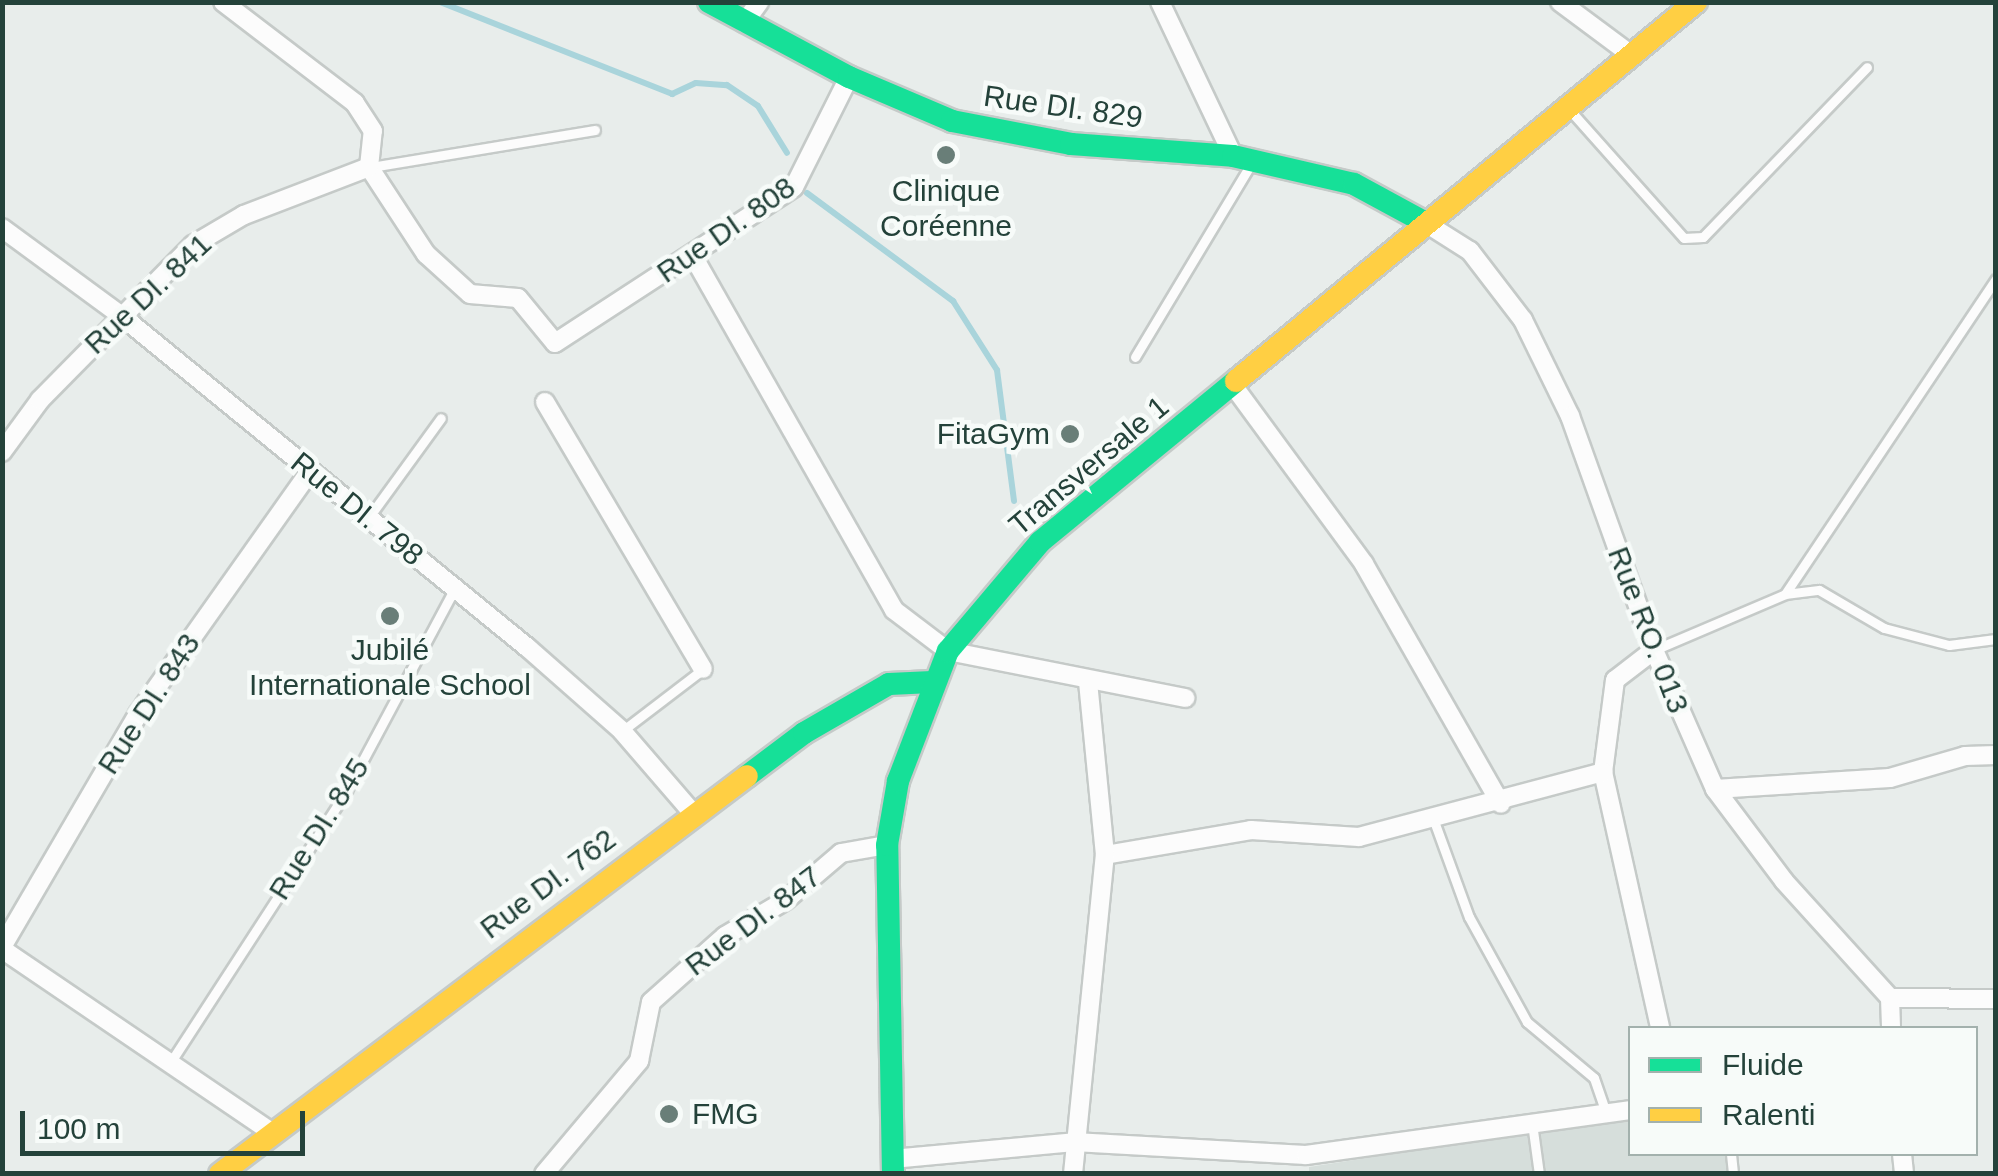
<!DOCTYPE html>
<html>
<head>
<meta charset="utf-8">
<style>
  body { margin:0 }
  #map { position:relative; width:1998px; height:1176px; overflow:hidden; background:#e8edeb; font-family:Helvetica,sans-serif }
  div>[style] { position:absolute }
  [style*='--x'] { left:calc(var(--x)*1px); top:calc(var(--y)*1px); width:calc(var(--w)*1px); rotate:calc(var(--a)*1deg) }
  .built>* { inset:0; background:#d6dedb }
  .stream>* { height:6px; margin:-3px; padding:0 3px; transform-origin:3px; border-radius:3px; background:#a9d4db }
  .roads { filter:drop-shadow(2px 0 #c5cac8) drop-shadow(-2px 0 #c5cac8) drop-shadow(0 2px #c5cac8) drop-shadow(0 -2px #c5cac8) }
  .lane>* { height:9px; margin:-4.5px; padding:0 4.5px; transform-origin:4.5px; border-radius:4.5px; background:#fcfcfc }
  .street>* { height:18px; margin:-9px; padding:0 9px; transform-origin:9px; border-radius:9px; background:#fcfcfc }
  .fast>* { height:22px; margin:-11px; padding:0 11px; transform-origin:11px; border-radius:11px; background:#16e098 }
  .slow>* { height:22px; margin:-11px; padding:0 11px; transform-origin:11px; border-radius:11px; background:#ffcf43 }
  .dots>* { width:28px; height:28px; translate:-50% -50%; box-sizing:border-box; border:5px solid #f7fbf9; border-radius:50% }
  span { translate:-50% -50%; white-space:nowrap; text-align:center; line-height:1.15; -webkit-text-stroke:9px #f7fbf9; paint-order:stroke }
  .street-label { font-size:30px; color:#24423a }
  .poi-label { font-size:30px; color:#24423a }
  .right { translate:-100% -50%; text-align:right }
  .left { translate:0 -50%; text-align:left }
  .frame { position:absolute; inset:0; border:5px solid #24423a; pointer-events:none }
  .legend { position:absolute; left:1628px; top:1026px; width:350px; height:130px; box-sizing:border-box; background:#f7fbf9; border:2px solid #a3b1ad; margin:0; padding:12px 18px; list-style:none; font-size:30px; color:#24423a }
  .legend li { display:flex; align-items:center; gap:20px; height:50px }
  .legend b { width:50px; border:2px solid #a3b1ad }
  .scale { position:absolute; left:20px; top:1111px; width:285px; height:45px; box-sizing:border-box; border:5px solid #24423a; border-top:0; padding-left:12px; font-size:30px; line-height:35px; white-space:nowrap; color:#24423a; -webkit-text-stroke:8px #f7fbf9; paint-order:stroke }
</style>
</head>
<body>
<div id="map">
  <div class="built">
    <div style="clip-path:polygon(1630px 1117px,1630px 1154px,1734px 1154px,1736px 1174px,1309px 1174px,1309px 1167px)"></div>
  </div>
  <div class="stream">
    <div style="--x:440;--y:2;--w:250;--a:21.6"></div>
    <div style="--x:672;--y:94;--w:26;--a:-25"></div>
    <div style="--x:696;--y:83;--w:31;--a:4"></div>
    <div style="--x:727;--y:85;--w:37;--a:34"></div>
    <div style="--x:758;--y:106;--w:55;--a:58.3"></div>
    <div style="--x:807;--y:193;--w:182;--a:36.5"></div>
    <div style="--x:953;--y:301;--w:82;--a:57.5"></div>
    <div style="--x:997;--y:370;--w:132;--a:82.6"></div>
  </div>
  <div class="roads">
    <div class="lane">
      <div style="--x:1568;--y:108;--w:174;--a:48.3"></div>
      <div style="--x:1684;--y:238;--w:19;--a:-3"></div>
      <div style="--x:1703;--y:237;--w:236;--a:-46"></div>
      <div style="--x:371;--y:167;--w:227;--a:-9.4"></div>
      <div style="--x:1135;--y:357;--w:227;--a:-59"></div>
      <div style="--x:369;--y:517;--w:122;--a:-54"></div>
      <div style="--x:1785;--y:594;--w:379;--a:-56.2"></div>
      <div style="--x:1654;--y:650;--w:142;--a:-23.1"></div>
      <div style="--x:1785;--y:594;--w:34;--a:-7"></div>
      <div style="--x:1819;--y:590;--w:75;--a:30.3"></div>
      <div style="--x:1884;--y:628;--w:67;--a:14.7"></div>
      <div style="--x:1949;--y:645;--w:47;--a:-7.3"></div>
      <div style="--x:622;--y:731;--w:102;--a:-37.4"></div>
      <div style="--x:1434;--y:821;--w:102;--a:70"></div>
      <div style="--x:1469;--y:917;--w:120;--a:61.1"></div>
      <div style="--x:1527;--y:1022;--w:87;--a:39.9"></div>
      <div style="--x:1594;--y:1078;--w:37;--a:71"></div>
      <div style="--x:170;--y:1063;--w:325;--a:-57"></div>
      <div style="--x:347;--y:790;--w:229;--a:-61.9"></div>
      <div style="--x:1532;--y:1123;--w:51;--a:82.2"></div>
      <div style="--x:1731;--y:1154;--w:20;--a:84"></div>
    </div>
    <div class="street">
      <div style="--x:1160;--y:2;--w:170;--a:64.6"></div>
      <div style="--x:1560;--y:2;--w:87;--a:36.6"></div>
      <div style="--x:744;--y:23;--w:26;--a:-54"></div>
      <div style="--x:369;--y:167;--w:104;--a:56.8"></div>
      <div style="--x:426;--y:254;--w:59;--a:42.3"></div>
      <div style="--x:470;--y:294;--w:48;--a:4.8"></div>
      <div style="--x:518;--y:298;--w:58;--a:50.6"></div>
      <div style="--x:555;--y:343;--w:285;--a:-33.1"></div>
      <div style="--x:794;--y:187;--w:123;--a:-63.4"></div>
      <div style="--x:1424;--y:222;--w:54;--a:32.2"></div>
      <div style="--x:1470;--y:251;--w:87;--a:52.5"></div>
      <div style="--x:1523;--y:320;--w:107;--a:63.9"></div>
      <div style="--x:1570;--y:416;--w:249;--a:70.3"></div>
      <div style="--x:1654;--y:650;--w:152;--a:66.3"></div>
      <div style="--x:1715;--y:789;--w:115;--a:53.1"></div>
      <div style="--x:1784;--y:881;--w:158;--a:47.8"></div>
      <div style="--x:1890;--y:998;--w:30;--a:88"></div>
      <div style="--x:2;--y:228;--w:145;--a:36.3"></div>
      <div style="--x:119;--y:314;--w:528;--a:39.24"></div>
      <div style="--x:528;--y:648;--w:125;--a:41.4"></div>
      <div style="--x:622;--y:731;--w:107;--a:49.2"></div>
      <div style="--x:693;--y:256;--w:407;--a:60.4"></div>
      <div style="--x:894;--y:610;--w:68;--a:37.2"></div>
      <div style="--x:948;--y:651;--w:242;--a:11.2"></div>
      <div style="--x:1232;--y:384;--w:223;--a:53.7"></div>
      <div style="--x:1364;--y:564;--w:276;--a:60.3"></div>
      <div style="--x:545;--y:402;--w:310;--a:59.4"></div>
      <div style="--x:2;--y:452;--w:64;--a:-53.8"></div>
      <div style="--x:40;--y:400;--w:218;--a:-45.4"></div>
      <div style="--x:193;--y:245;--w:59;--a:-30.5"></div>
      <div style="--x:244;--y:215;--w:134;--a:-21"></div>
      <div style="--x:369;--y:167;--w:36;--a:-84"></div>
      <div style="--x:373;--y:131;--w:33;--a:-123"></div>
      <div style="--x:355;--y:103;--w:166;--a:-142.6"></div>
      <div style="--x:1654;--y:650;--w:49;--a:142.4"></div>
      <div style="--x:1615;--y:680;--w:93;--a:97.4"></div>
      <div style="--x:1603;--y:772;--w:262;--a:77.4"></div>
      <div style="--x:1715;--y:789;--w:175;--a:-3.6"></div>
      <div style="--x:1890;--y:778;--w:78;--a:-16.3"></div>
      <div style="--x:1965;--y:756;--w:31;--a:-2"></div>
      <div style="--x:1105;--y:855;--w:148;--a:-9.7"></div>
      <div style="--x:1251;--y:830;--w:108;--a:3.7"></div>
      <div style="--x:1359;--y:837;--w:253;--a:-14.9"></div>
      <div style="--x:2;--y:947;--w:270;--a:-59.7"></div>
      <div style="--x:138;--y:714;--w:298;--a:-54.7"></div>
      <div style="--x:2;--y:949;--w:325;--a:34.2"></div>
      <div style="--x:1890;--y:998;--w:106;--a:0.5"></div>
      <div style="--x:1902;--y:1154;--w:20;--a:84"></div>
      <div style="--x:892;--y:1159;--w:183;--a:-5.3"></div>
      <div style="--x:1074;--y:1142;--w:232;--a:3.2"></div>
      <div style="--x:1306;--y:1155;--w:327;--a:-7.9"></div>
      <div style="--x:544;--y:1174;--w:148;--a:-49.9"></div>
      <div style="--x:639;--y:1061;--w:60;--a:-78.5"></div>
      <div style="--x:651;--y:1002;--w:99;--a:-41.7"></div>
      <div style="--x:725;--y:936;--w:71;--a:-30.5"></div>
      <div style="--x:786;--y:900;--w:72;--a:-40.5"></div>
      <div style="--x:841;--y:853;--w:47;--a:-9.9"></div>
      <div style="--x:1073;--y:1174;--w:321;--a:-84.3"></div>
      <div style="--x:1105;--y:855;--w:173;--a:-95.6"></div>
    </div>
    <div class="fast">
      <div style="--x:709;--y:2;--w:159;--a:28.2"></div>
      <div style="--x:849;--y:77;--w:112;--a:23.1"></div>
      <div style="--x:952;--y:121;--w:121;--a:10.9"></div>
      <div style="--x:1071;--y:144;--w:162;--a:4.2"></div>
      <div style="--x:1233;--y:156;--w:124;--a:13"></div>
      <div style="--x:1354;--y:184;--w:80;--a:28.5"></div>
      <div style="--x:747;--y:776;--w:71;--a:-37"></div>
      <div style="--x:804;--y:733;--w:98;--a:-30"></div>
      <div style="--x:889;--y:684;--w:43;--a:-2.7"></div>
      <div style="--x:893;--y:1174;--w:329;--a:-91"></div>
      <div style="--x:887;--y:845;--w:65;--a:-80.2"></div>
      <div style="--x:898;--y:781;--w:139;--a:-69"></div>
      <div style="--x:948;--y:651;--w:143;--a:-49.8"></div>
      <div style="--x:1040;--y:542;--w:254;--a:-39.4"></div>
    </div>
    <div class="slow">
      <div style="--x:1236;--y:381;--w:596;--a:-39.49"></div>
      <div style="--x:220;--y:1174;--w:660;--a:-37.06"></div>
    </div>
  </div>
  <div class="dots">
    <div style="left:946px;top:155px;background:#697e78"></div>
    <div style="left:1070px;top:434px;background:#697e78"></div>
    <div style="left:390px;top:616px;background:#697e78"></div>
    <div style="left:669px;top:1114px;background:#697e78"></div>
  </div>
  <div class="street-label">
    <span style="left:1063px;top:107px;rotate:8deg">Rue DI. 829</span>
    <span style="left:726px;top:230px;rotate:-35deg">Rue DI. 808</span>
    <span style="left:148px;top:294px;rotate:-43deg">Rue DI. 841</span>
    <span style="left:1089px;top:466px;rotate:-40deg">Transversale 1</span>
    <span style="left:357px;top:509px;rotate:39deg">Rue DI. 798</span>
    <span style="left:1648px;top:630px;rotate:69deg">Rue RO. 013</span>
    <span style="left:149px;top:704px;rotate:-57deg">Rue DI. 843</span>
    <span style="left:319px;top:829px;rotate:-58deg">Rue DI. 845</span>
    <span style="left:548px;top:884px;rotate:-37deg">Rue DI. 762</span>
    <span style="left:753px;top:921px;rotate:-37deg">Rue DI. 847</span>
  </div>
  <div class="poi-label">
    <span style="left:946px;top:208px">Clinique<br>Coréenne</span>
    <span class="right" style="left:1050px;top:434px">FitaGym</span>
    <span style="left:390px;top:667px">Jubilé<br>Internationale School</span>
    <span class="left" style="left:692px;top:1114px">FMG</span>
  </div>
  <div class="frame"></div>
  <ul class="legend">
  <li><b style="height:12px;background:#16e098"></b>Fluide</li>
  <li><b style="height:12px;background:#ffcf43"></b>Ralenti</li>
  </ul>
  <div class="scale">100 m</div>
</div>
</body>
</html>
